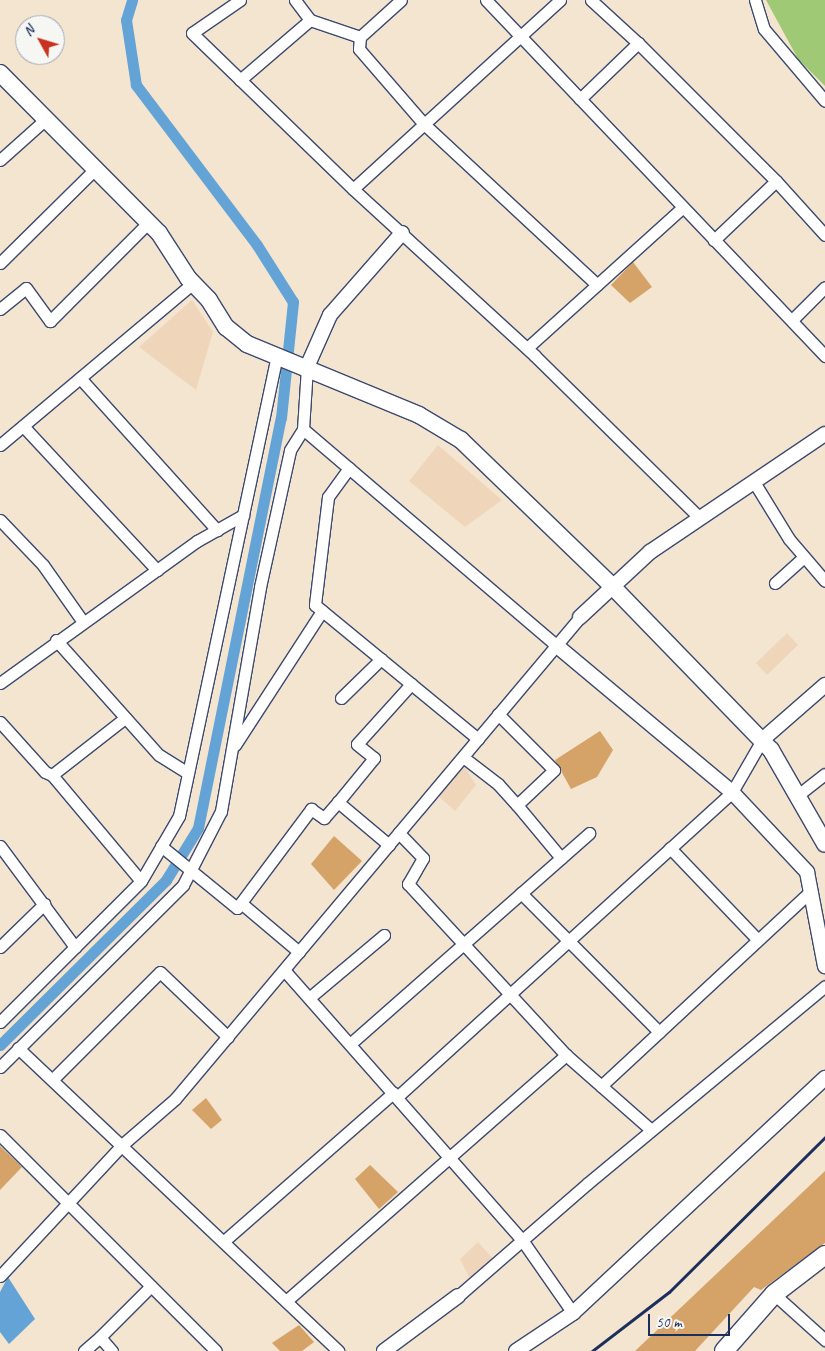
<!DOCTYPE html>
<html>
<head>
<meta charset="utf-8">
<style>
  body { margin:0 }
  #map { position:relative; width:825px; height:1351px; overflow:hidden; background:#f4e5d0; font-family:Caveat,sans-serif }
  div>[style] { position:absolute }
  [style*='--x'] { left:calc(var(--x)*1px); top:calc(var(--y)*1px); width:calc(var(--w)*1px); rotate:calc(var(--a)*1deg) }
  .built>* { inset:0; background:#efd6bb }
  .green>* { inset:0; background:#a0c975 }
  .water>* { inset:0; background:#63a3d6 }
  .canal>* { height:11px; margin:-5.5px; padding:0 5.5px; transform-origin:5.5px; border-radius:5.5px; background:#63a3d6 }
  .building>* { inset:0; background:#d5a268 }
  .roads { filter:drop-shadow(1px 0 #3c4a6f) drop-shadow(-1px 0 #3c4a6f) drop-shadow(0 1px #3c4a6f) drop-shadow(0 -1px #3c4a6f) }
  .minor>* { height:11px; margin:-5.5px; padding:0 5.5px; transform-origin:5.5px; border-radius:5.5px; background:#fff }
  .tertiary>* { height:14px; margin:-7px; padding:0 7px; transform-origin:7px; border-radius:7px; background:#fff }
  .secondary>* { height:16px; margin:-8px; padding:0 8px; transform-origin:8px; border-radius:8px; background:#fff }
  .primary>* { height:18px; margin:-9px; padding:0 9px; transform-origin:9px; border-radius:9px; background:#fff }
  .rail>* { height:3px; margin:-1.5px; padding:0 1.5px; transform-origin:1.5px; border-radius:1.5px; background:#1b2f5e }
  span { translate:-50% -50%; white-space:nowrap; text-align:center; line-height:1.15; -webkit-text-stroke:4px #f6f6f2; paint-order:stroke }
  .north { position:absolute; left:15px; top:15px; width:50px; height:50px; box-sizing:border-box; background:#f6f6f2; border:1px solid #9ea6b7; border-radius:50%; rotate:309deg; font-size:14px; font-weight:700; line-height:20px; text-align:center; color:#1b2f5e }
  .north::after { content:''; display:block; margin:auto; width:18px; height:22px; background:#c8321e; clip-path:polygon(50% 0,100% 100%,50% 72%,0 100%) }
  .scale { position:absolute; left:648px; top:1314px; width:82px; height:22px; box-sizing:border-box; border:2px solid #1b2f5e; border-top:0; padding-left:6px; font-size:15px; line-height:18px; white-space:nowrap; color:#1b2f5e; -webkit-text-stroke:4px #f6f6f2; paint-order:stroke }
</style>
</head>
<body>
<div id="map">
  <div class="built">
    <div style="clip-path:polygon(192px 300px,213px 332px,196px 390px,139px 347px)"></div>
    <div style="clip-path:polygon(438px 445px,502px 500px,465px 527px,409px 481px)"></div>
    <div style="clip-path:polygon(787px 633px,798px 645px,767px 675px,756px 663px)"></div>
    <div style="clip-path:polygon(463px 764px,476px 785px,455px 811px,435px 793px)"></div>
    <div style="clip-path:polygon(478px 1242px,496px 1262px,472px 1283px,460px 1259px)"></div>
  </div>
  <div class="green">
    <div style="clip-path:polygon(766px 0,825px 0,825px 86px,798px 59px)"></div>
  </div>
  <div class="water">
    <div style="clip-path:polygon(8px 1277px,35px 1319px,9px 1344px,0 1332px,0 1292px)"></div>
  </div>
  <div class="canal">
    <div style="--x:0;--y:1045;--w:234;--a:-44.8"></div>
    <div style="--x:166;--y:880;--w:61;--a:-58.4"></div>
    <div style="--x:198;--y:828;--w:418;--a:-78.6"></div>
    <div style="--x:281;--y:418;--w:117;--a:-84.1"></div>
    <div style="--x:293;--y:302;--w:67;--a:-122.3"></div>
    <div style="--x:257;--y:245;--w:201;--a:-127.1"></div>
    <div style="--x:136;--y:85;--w:66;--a:-98.7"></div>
    <div style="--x:126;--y:20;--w:21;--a:-73"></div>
  </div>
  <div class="building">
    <div style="clip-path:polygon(633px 262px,652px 287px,630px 303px,611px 285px)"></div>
    <div style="clip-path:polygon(600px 731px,613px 750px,597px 777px,571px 789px,555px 760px)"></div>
    <div style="clip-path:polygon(334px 836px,362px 861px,334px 890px,311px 864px)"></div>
    <div style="clip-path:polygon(206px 1098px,222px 1120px,211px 1129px,192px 1110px)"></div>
    <div style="clip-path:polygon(0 1146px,22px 1167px,0 1190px)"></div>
    <div style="clip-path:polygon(370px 1165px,398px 1192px,379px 1209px,355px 1179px)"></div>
    <div style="clip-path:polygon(825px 1171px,825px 1243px,761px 1290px,754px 1287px,695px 1351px,635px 1351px)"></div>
    <div style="clip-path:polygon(299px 1325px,314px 1342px,302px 1351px,280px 1351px,272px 1343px)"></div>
  </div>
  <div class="roads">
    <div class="minor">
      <div style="--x:240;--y:0;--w:58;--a:145.5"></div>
      <div style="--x:192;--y:33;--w:224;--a:44.1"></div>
      <div style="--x:486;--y:0;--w:492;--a:46.4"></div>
      <div style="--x:560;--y:0;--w:280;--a:137.6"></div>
      <div style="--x:353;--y:189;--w:247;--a:42.5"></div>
      <div style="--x:535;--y:356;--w:231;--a:44.5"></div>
      <div style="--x:591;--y:0;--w:64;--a:42.5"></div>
      <div style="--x:755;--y:0;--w:30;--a:73"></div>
      <div style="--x:764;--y:29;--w:94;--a:49.7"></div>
      <div style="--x:310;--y:20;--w:53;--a:18.8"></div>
      <div style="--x:360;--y:37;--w:55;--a:-42.1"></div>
      <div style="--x:360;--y:37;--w:12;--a:95"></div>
      <div style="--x:359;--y:49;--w:99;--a:49.1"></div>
      <div style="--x:424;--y:124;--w:236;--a:42.9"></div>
      <div style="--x:240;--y:80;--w:92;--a:-40.6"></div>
      <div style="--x:310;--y:20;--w:25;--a:-127"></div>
      <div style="--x:580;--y:99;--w:81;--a:-44"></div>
      <div style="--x:638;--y:43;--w:195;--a:45"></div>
      <div style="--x:776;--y:181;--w:86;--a:136.4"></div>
      <div style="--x:0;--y:160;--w:63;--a:-41.8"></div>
      <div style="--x:776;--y:181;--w:73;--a:47.8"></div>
      <div style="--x:0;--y:263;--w:135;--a:-44.7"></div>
      <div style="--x:0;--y:309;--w:33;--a:-39"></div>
      <div style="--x:26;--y:288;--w:41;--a:54"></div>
      <div style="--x:50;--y:321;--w:139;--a:-45"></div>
      <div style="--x:793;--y:319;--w:45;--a:-45"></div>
      <div style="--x:527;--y:348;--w:210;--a:-42.1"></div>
      <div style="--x:307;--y:367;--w:62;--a:93.7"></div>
      <div style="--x:303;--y:429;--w:333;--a:40.5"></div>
      <div style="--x:80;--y:378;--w:205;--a:48"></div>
      <div style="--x:23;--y:426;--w:197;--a:47.1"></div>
      <div style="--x:0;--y:445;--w:252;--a:-40"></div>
      <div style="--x:349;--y:468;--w:36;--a:126"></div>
      <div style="--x:328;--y:497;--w:109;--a:96.9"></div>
      <div style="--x:315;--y:605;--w:211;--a:39.4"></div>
      <div style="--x:754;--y:482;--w:67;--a:58.4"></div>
      <div style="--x:789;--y:539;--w:55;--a:49.4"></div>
      <div style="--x:0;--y:520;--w:62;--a:46.3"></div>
      <div style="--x:43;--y:565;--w:70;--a:54.9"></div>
      <div style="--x:775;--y:583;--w:39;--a:-42"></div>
      <div style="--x:56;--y:640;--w:154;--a:48.2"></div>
      <div style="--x:159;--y:755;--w:34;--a:32"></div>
      <div style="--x:0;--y:683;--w:243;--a:-35.8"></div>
      <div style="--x:197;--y:541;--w:53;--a:-29.5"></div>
      <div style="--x:341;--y:698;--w:56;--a:-44.3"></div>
      <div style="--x:498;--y:714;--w:79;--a:45"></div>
      <div style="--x:554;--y:770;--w:51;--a:136.6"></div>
      <div style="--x:517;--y:805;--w:69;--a:50.3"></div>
      <div style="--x:0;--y:722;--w:67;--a:48"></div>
      <div style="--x:45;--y:772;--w:8;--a:23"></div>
      <div style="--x:52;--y:775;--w:138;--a:50"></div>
      <div style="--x:235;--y:745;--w:160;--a:-57"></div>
      <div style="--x:463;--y:757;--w:44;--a:37.6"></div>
      <div style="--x:498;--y:784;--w:28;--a:48"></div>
      <div style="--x:52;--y:775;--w:93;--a:-38"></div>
      <div style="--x:798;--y:795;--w:34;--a:-38"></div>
      <div style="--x:389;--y:845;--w:67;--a:-139.9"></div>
      <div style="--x:338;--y:802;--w:57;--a:-50.7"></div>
      <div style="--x:374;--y:758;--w:22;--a:-141"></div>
      <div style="--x:357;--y:744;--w:81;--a:-48"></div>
      <div style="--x:0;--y:846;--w:126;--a:53.4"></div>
      <div style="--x:161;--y:846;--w:98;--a:39.2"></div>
      <div style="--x:237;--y:908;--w:124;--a:-53.2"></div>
      <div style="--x:311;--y:809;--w:16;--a:35"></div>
      <div style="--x:324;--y:818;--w:21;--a:-49"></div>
      <div style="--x:670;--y:848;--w:127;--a:46.3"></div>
      <div style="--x:521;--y:893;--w:196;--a:45.2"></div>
      <div style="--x:241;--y:903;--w:76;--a:40.2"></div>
      <div style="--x:0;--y:947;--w:62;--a:-44.3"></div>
      <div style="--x:284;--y:970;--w:360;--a:48.6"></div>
      <div style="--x:522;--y:1240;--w:89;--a:55.1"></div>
      <div style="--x:309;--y:998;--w:98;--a:-40"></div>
      <div style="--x:0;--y:1022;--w:199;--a:-45"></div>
      <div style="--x:141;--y:881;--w:75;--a:-59.7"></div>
      <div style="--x:179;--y:816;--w:472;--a:-78"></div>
      <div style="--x:350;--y:1044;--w:319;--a:-41.4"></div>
      <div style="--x:18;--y:1048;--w:441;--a:43.4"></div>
      <div style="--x:566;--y:1055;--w:113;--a:41.4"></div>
      <div style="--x:0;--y:1067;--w:258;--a:-44.8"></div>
      <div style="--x:183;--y:885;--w:83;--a:-62.8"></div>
      <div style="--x:221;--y:811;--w:227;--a:-80.1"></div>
      <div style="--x:260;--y:587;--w:140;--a:-77.6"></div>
      <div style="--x:290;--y:450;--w:25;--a:-58"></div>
      <div style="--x:53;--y:1079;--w:151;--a:-45"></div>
      <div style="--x:160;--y:972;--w:94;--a:43.7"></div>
      <div style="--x:601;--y:1086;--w:287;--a:-42.9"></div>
      <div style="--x:397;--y:1097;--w:453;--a:-42.3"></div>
      <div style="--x:732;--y:792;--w:60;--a:-60"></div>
      <div style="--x:0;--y:1135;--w:305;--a:45"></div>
      <div style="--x:224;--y:1241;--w:225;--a:-41.2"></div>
      <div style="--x:0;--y:1276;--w:180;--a:-47"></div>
      <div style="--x:123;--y:1144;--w:69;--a:-40.9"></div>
      <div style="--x:175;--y:1099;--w:630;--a:-49.96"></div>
      <div style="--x:774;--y:1294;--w:69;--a:42"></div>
      <div style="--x:458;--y:1296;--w:172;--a:-41"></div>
      <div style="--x:588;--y:1183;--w:308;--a:-39.7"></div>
      <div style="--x:286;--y:1301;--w:373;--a:-41.3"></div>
      <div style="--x:566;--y:1055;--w:233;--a:-132.7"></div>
      <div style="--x:408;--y:884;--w:30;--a:-60"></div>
      <div style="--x:423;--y:858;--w:35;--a:-134"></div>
      <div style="--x:84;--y:1351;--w:21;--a:-41"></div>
      <div style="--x:112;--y:1351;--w:18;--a:-131"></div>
      <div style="--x:100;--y:1337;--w:72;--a:-45"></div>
    </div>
    <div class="tertiary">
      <div style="--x:307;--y:367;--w:57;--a:-66.1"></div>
      <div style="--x:330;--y:315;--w:109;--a:-48.7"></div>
      <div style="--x:580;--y:617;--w:96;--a:-42.9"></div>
      <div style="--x:650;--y:552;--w:211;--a:-34"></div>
      <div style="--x:556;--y:645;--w:229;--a:39.9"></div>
      <div style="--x:732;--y:792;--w:110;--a:46.8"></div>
      <div style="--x:807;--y:872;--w:96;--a:79.2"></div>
      <div style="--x:762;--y:740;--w:84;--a:-41.1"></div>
      <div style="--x:384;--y:1351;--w:92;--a:-36.6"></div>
      <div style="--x:516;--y:1351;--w:69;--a:-33.7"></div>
      <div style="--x:573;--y:1313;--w:345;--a:-43"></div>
    </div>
    <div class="secondary">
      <div style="--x:0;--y:73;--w:226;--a:45.2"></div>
      <div style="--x:159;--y:233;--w:54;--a:57.2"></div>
      <div style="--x:188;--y:278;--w:30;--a:46"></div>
      <div style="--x:209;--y:300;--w:32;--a:58"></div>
      <div style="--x:226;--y:327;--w:27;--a:39"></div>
      <div style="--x:247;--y:344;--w:186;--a:22.4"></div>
      <div style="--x:419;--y:415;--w:49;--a:30.8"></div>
      <div style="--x:461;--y:440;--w:210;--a:44"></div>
      <div style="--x:612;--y:586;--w:228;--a:45.9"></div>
      <div style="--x:771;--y:750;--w:108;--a:60.1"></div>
    </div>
    <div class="primary">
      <div style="--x:724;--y:1351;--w:76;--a:-48.7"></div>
      <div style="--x:774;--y:1294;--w:64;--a:-37.4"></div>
    </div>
  </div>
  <div class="rail">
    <div style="--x:592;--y:1351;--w:97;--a:-37.5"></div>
    <div style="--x:669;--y:1292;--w:220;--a:-44.8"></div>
  </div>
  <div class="north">N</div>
  <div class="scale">50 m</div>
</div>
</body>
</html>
